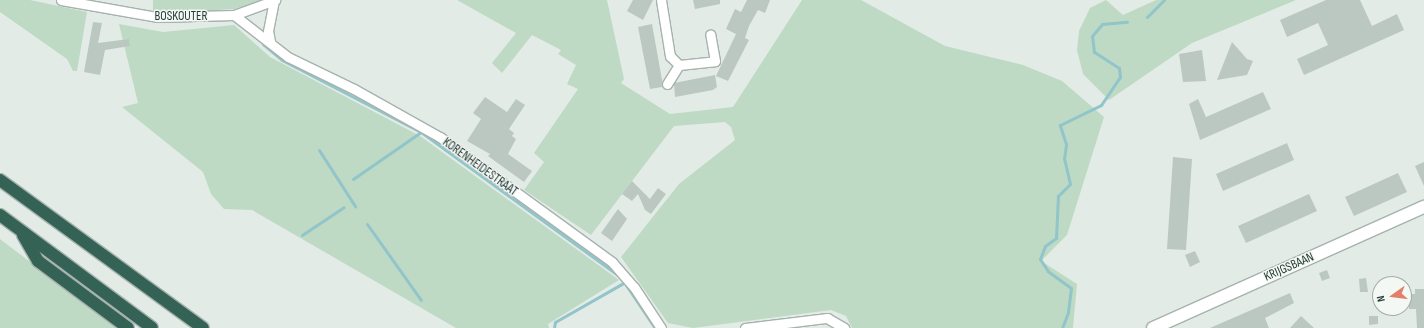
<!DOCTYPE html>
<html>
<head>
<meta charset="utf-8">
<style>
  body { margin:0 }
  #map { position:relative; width:1424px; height:328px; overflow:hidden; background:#e3ebe7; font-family:"Sofia Sans Condensed",sans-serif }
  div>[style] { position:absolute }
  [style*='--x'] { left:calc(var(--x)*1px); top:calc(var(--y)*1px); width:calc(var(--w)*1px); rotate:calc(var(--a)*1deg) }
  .green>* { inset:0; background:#bedac4 }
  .stream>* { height:3px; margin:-1.5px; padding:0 1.5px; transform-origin:1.5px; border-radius:1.5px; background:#91c5ca }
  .building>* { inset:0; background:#bbc8c2 }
  .roads { filter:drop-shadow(1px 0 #a6b2ad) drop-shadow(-1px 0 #a6b2ad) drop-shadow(0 1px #a6b2ad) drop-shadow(0 -1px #a6b2ad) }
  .minor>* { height:9px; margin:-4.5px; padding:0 4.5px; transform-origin:4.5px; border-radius:4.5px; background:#fff }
  .secondary>* { height:12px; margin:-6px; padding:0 6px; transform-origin:6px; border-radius:6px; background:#fff }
  .motorway>* { height:12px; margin:-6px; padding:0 6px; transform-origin:6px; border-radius:6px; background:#346356 }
  span { translate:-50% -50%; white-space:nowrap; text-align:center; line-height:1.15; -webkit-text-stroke:3px #f3f8f5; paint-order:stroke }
  .street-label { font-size:13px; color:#253a33 }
  .north { position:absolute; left:1372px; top:276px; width:40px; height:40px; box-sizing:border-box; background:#f3f8f5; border:1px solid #a1aca7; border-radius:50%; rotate:256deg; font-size:11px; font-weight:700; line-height:16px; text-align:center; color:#253a33 }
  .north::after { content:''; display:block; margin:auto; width:14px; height:18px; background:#e27f6a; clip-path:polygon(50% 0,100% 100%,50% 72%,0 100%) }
</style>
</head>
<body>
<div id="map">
  <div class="green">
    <div style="clip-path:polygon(0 0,30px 0,87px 12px,77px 71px,73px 71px,67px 59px,0 12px)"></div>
    <div style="clip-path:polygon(153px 0,264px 0,234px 9px,200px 11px,153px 11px)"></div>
    <div style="clip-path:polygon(457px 0,607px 0,624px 79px,621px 83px,670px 114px,733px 107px,802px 0,861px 0,945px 46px,1023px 65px,1062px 81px,1104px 117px,1067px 235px,1041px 261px,1077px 284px,1073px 328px,852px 328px,846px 316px,831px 310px,693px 328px,668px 323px,621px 257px,679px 184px,735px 140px,731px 127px,725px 122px,674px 126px,591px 235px,524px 190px,544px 162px,534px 153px,578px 89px,567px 84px,576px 65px,558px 54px,561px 50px,532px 35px,502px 73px,492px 63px,516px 33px)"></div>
    <div style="clip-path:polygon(1106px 0,1123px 15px,1156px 0,1296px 0,1192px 43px,1109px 100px,1083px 74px,1077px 50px,1079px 31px,1090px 8px)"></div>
    <div style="clip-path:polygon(119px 24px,163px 32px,234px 25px,270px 57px,420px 136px,619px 280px,548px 324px,549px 328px,456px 328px,252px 210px,224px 209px,211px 194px,203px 172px,122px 107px,138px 103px)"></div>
    <div style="clip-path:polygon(0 239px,117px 328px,0 328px)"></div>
  </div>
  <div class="stream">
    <div style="--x:1147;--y:17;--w:24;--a:-45"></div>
    <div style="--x:263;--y:44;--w:25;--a:40"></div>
    <div style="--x:282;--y:60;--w:157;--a:27.4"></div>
    <div style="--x:421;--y:132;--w:245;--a:36"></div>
    <div style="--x:319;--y:150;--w:67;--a:57.3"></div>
    <div style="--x:353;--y:179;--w:83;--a:-34.7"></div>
    <div style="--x:367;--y:224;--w:93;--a:54.6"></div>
    <div style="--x:302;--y:235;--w:50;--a:-33.7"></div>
    <div style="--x:626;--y:285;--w:52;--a:56"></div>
    <div style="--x:554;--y:328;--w:6;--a:-81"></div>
    <div style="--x:555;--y:322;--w:81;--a:-29.7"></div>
    <div style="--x:1062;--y:328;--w:17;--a:-69"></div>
    <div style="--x:1068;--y:312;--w:24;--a:-83"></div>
    <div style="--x:1071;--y:288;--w:29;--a:-144"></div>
    <div style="--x:1048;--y:271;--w:14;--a:-124"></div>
    <div style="--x:1040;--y:259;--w:14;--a:-69"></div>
    <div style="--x:1045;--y:246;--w:14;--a:-36"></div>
    <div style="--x:1056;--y:238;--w:42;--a:-87.3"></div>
    <div style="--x:1058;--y:196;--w:17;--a:-45"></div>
    <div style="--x:1070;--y:184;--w:26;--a:-103"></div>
    <div style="--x:1064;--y:159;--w:15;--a:-82"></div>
    <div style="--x:1066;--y:144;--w:20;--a:-108"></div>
    <div style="--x:1060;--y:125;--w:46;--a:-26"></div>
    <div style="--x:1101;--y:105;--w:34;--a:-56"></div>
    <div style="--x:1120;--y:77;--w:9;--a:-96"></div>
    <div style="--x:1119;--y:68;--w:30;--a:-147"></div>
    <div style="--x:1094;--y:52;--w:16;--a:-97"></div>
    <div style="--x:1092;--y:36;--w:16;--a:-50"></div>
    <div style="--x:1102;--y:24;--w:25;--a:-5"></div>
  </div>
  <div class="building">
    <div style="clip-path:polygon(633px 0,653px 0,643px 20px,627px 11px)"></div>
    <div style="clip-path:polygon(693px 0,720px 0,720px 4px,695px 9px)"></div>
    <div style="clip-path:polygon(747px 0,770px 0,765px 13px,758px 10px,749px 26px,745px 38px,749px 40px,728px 81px,716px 76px,736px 34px,726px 29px,735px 9px,741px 12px)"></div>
    <div style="clip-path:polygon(1326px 0,1360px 0,1372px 26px,1397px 14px,1404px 30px,1304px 75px,1297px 59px,1328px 45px,1318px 23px,1287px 37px,1280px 20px)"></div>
    <div style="clip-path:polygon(93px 22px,102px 23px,98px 43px,129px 39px,130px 46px,105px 50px,100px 75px,84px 72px)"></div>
    <div style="clip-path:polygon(652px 24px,662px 80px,662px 87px,650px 89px,638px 27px)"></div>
    <div style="clip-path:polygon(1232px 42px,1247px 59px,1253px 61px,1247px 75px,1217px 80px)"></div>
    <div style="clip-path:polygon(1202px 50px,1206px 81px,1183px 82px,1179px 54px)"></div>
    <div style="clip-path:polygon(715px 75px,717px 87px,713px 90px,675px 97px,674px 83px)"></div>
    <div style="clip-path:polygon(1263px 92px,1271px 109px,1200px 140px,1189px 104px,1198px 99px,1206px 117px)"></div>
    <div style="clip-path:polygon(485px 97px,507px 112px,516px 99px,525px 105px,509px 129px,514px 133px,512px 136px,516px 139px,508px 154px,532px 171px,524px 182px,488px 156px,490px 154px,467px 141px,481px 119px,473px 113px)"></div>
    <div style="clip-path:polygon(1287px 143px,1294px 160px,1223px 191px,1216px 174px)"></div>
    <div style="clip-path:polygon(1173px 157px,1192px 159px,1186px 250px,1167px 249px)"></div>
    <div style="clip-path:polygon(1424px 162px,1424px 186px,1415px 166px)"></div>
    <div style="clip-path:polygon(1398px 173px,1407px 192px,1354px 216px,1345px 197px)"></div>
    <div style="clip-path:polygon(632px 181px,650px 199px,658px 188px,666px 194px,651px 214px,645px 210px,638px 194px,632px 201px,622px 194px)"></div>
    <div style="clip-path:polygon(1309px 194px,1317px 211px,1246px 243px,1238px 226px)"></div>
    <div style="clip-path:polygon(618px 209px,627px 219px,612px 241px,601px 233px)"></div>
    <div style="clip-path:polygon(1195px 251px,1200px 262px,1190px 267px,1185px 255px)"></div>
    <div style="clip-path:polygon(1327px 270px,1330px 278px,1322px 281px,1319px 273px)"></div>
    <div style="clip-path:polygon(1366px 278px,1368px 292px,1360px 292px,1359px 279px)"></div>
    <div style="clip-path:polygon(1415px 289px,1424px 289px,1424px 328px,1417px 328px,1416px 309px,1409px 309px,1408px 294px,1415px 294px)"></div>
    <div style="clip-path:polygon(1290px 293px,1294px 303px,1265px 318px,1269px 328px,1210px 328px)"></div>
    <div style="clip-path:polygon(1301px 316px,1314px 328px,1290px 328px)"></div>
    <div style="clip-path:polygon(1369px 316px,1378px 316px,1378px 324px,1369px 325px)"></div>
  </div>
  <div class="roads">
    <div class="minor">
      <div style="--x:61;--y:0;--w:97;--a:10"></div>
      <div style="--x:157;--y:17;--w:77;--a:-1.5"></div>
      <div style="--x:234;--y:15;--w:44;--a:-20.1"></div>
      <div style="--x:661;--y:0;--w:57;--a:80.9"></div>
      <div style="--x:670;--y:56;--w:13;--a:45"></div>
      <div style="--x:679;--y:65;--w:36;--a:-6"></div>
      <div style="--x:715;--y:61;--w:27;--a:-100"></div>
      <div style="--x:234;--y:15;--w:68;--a:37.9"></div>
      <div style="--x:288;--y:57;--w:73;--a:25.9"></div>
      <div style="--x:354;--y:89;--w:98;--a:29.2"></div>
      <div style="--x:440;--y:137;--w:213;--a:36"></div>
      <div style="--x:612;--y:262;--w:33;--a:49"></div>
      <div style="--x:634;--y:287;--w:49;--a:56.6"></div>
      <div style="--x:270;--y:41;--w:10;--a:-101"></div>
      <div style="--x:268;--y:31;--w:31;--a:-79"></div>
      <div style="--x:667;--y:84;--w:22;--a:-58"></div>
      <div style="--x:745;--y:328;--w:83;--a:-7"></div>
      <div style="--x:827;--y:318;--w:20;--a:30"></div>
    </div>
    <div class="secondary">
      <div style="--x:1153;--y:328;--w:297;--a:-24.1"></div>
    </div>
    <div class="motorway">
      <div style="--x:0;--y:180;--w:251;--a:36.1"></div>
      <div style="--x:0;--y:215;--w:189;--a:36.6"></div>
      <div style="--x:23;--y:235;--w:30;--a:60"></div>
      <div style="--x:38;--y:261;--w:112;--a:36.7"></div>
    </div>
  </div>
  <div class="street-label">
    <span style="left:181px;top:16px">BOSKOUTER</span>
    <span style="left:480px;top:167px;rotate:36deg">KORENHEIDESTRAAT</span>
    <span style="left:1289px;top:267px;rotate:-24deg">KRIJGSBAAN</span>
  </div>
  <div class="north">N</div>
</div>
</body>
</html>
